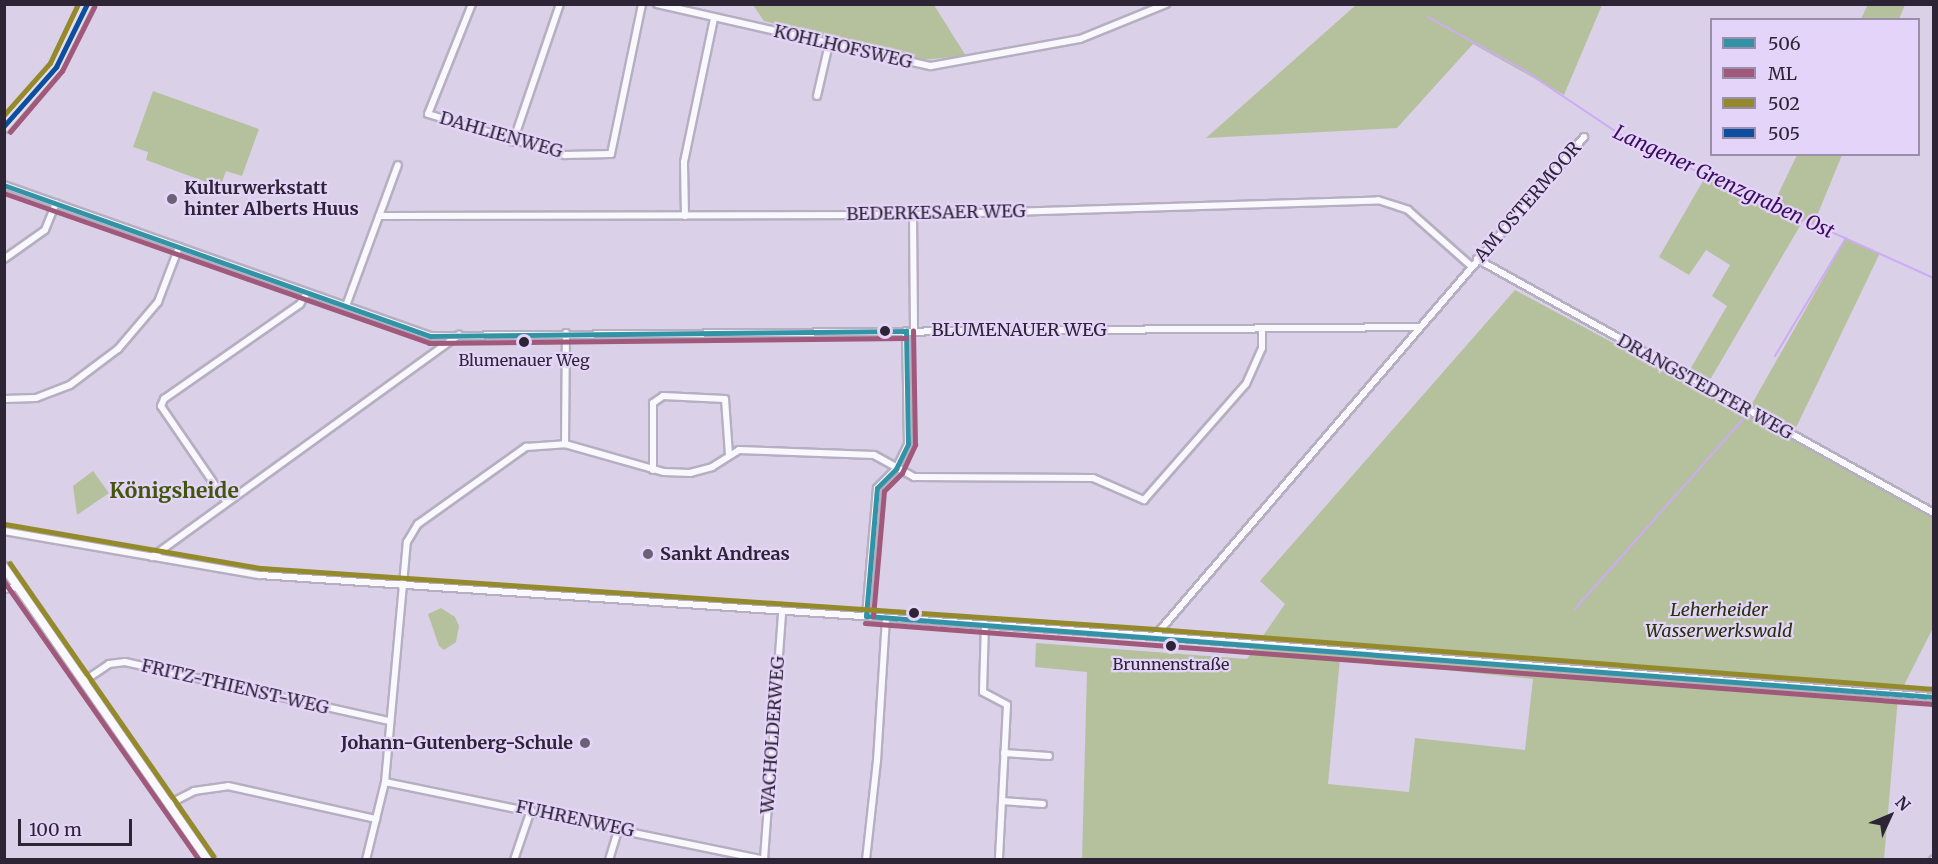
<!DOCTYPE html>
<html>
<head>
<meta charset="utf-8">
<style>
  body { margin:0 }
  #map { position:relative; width:1938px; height:864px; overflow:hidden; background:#dad0e8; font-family:Merriweather,serif }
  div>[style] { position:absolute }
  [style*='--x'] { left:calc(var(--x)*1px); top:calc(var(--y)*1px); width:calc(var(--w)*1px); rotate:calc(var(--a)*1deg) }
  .green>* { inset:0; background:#b5c19c }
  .stream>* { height:2px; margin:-1px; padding:0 1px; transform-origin:1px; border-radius:1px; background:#cdabf5 }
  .roads { filter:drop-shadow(2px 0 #b6aec1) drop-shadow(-2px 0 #b6aec1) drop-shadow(0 2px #b6aec1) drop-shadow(0 -2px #b6aec1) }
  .minor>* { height:6px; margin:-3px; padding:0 3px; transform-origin:3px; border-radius:3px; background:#f9f8fc }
  .tertiary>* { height:8px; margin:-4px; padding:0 4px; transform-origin:4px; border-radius:4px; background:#f9f8fc }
  .primary>* { height:10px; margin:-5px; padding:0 5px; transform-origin:5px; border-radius:5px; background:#e8dfe5 }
  .bus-1>* { height:4.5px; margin:-2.25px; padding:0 2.25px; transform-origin:2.25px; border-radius:2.25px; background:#3293a7 }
  .bus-2>* { height:4.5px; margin:-2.25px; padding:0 2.25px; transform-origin:2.25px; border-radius:2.25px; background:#a0587b }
  .bus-3>* { height:4.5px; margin:-2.25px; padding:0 2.25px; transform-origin:2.25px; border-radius:2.25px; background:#948a2b }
  .bus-4>* { height:4.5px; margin:-2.25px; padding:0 2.25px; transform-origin:2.25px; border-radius:2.25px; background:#0b4ea2 }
  .dots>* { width:16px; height:16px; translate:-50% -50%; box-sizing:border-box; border:3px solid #e4d4f9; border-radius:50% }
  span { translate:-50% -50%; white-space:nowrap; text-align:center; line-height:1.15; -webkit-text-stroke:4.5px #e4d4f9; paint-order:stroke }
  .bus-label { font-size:16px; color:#2d2536 }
  .street-label { font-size:18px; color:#2d2536 }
  .poi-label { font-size:18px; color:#2d2536; font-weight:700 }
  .left { translate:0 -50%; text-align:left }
  .right { translate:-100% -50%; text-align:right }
  .park-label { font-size:18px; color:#263307; font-style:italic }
  .water-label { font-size:20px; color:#3c0c60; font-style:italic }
  .quarter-label { font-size:21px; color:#41560a; font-weight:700 }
  .frame { position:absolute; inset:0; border:6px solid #2d2536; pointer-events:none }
  .legend { position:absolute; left:1710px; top:18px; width:210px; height:138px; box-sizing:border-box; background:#e4d4f9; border:2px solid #9b8eab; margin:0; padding:8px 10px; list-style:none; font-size:18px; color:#2d2536 }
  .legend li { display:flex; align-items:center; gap:12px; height:30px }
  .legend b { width:30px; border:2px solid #9b8eab }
  .north { position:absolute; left:1860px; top:786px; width:60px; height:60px; -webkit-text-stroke:4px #e4d4f9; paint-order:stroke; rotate:46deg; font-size:16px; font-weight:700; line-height:24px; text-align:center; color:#2d2536 }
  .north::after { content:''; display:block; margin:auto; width:21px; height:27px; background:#2d2536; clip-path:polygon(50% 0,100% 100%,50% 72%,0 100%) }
  .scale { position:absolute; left:18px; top:819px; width:114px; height:27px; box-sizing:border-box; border:3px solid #2d2536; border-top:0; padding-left:8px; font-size:18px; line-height:21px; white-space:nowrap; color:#2d2536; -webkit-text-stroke:4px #e4d4f9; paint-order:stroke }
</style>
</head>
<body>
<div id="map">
  <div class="green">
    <div style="clip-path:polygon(1357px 4px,1602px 4px,1602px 5px,1564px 95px,1473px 44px,1397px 128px,1206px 138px)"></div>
    <div style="clip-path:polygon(1868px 4px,1905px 4px,1905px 5px,1899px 19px,1861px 19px)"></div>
    <div style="clip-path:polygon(753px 5px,934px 5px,966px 56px,920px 60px,764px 21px)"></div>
    <div style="clip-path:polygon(153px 91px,259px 129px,242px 176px,226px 171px,220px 187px,146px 160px,148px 152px,133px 147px)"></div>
    <div style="clip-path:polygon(1797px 155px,1842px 155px,1814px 223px,1804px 219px,1707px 385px,1688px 373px,1727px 306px,1712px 296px,1730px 265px,1706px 250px,1689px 275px,1659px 257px,1707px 174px,1773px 205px)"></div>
    <div style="clip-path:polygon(1846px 238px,1880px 253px,1793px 434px,1749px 409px)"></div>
    <div style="clip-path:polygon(evenodd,1515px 290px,1933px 516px,1933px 628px,1898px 697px,1884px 859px,1082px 859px,1087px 672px,1035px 667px,1036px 643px,1247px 659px,1285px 604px,1260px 581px,1515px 290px,1340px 659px,1533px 679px,1525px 750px,1415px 738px,1409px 792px,1328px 784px,1340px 659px)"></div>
    <div style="clip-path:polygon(93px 471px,109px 493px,77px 515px,73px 486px)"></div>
    <div style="clip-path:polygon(441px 608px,455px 617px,459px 626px,456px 642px,444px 650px,439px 646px,428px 614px)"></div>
  </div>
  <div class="stream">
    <div style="--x:1428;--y:17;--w:111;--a:29.1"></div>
    <div style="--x:1525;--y:71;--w:126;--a:33.7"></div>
    <div style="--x:1630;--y:141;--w:333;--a:24.3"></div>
    <div style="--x:1775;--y:356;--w:138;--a:-59"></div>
    <div style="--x:1575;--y:609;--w:255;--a:-48.5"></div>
  </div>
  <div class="roads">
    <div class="minor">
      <div style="--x:472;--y:4;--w:118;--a:111.8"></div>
      <div style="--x:428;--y:114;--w:143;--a:16.7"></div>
      <div style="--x:565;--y:155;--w:46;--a:-1.2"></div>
      <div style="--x:611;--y:154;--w:153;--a:-78.3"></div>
      <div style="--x:657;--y:4;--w:281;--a:12.8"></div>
      <div style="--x:931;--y:66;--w:151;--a:-10.3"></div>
      <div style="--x:1080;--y:39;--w:93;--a:-22.1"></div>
      <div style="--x:817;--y:96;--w:53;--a:-77"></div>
      <div style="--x:513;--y:142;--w:146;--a:-71.2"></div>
      <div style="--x:4;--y:185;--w:452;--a:19.5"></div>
      <div style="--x:430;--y:336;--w:989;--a:-0.52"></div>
      <div style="--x:913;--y:215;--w:116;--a:89.5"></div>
      <div style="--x:379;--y:216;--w:534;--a:-0.11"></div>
      <div style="--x:913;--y:215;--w:465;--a:-1.8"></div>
      <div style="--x:1378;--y:200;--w:32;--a:18"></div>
      <div style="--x:1408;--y:210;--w:84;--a:41.6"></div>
      <div style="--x:685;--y:216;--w:54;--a:-91.1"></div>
      <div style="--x:684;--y:162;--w:147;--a:-78.2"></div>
      <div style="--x:4;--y:259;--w:50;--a:-35.3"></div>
      <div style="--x:45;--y:230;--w:29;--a:-68"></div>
      <div style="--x:1477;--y:259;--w:523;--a:29.07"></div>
      <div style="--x:346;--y:306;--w:150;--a:-69.8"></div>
      <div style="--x:4;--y:399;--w:32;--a:-2"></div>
      <div style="--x:36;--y:398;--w:36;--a:-21"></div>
      <div style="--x:70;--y:385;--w:60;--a:-36.9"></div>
      <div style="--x:118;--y:349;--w:62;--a:-49.6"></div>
      <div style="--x:158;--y:302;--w:59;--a:-69.1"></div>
      <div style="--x:565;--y:444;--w:111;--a:-89.5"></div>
      <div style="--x:653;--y:470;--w:67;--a:-90"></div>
      <div style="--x:653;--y:403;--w:12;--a:-35"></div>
      <div style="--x:663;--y:396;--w:62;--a:2.8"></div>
      <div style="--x:725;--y:399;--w:56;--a:85.9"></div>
      <div style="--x:226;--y:501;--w:115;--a:-124.4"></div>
      <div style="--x:161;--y:406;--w:8;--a:-67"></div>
      <div style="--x:164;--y:399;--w:166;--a:-34.9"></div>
      <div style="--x:300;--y:304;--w:13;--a:-58"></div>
      <div style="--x:4;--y:531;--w:260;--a:9.8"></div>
      <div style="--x:260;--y:575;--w:897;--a:3.9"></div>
      <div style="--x:1155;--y:636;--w:781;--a:4.48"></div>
      <div style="--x:152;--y:557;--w:379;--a:-35.9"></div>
      <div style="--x:4;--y:589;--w:14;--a:-8"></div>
      <div style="--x:866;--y:616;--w:128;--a:-85.1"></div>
      <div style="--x:877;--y:488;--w:27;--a:-45"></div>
      <div style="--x:896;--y:469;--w:28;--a:-64"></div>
      <div style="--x:908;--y:444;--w:113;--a:-91"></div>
      <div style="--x:985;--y:624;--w:68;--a:91.7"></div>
      <div style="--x:983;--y:692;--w:27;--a:28"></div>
      <div style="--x:1007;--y:705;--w:155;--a:93"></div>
      <div style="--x:1155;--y:636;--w:658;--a:-49.31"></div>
      <div style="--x:84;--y:681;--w:30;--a:-34"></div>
      <div style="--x:109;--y:664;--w:16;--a:-7"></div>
      <div style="--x:125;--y:662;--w:271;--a:12.6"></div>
      <div style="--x:1004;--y:753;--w:45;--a:3.8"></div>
      <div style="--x:385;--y:782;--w:388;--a:11.6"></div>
      <div style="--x:1002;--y:801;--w:41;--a:4.2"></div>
      <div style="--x:169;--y:804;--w:28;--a:-27"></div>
      <div style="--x:194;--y:791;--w:34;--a:-8"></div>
      <div style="--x:228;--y:786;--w:152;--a:12.6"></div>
      <div style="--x:764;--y:859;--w:249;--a:-85.8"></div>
      <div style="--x:366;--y:860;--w:80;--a:-76.3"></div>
      <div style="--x:385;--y:782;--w:241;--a:-84.8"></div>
      <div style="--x:407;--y:542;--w:21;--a:-59"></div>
      <div style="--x:418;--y:524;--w:133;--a:-35.5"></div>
      <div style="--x:526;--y:447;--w:39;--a:-4"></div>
      <div style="--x:565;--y:444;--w:103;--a:15.8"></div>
      <div style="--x:664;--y:472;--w:26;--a:2"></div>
      <div style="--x:690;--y:473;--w:23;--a:-15"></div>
      <div style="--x:712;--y:467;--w:32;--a:-32"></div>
      <div style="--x:739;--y:450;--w:135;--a:2.1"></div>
      <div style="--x:874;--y:455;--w:46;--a:28.8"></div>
      <div style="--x:914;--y:477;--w:179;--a:0.3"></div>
      <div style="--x:1093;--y:478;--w:56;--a:23.3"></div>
      <div style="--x:1144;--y:500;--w:154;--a:-48.7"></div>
      <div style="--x:1246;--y:384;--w:39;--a:-66"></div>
      <div style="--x:1262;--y:348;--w:19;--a:-90"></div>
      <div style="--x:514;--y:860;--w:53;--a:-71.2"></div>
      <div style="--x:609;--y:860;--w:34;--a:-73"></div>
      <div style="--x:866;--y:860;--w:100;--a:-83.7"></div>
      <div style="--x:877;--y:761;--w:143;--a:-86.4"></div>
      <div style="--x:1933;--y:860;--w:1;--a:-45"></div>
    </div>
    <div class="tertiary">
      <div style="--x:4;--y:567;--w:357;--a:55.2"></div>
    </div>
    <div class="primary">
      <div style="--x:4;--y:127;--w:79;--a:-49.1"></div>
      <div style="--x:56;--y:67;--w:70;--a:-63.8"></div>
    </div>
  </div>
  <div class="bus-1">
    <div style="--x:4;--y:185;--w:452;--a:19.5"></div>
    <div style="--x:430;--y:336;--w:476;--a:-0.6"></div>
    <div style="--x:866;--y:616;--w:1071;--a:4.34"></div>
    <div style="--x:866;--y:616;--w:128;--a:-85.1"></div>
    <div style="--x:877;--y:488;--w:27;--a:-45"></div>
    <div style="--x:896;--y:469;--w:28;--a:-64"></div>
    <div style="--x:908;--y:444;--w:113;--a:-91"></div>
  </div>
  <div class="bus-2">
    <div style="--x:10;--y:132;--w:80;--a:-49.6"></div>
    <div style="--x:62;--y:71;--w:72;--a:-63.4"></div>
    <div style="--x:4;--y:193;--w:451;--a:19.4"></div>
    <div style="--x:429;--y:343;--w:477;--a:-0.6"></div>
    <div style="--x:4;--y:581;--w:340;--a:55"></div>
    <div style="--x:873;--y:617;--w:126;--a:-85"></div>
    <div style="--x:884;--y:491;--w:25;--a:-45"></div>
    <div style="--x:902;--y:473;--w:31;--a:-65"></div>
    <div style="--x:915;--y:445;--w:114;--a:-91"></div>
    <div style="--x:865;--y:623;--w:1071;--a:4.34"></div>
  </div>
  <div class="bus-3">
    <div style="--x:4;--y:115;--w:69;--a:-48.5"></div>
    <div style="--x:50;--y:63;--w:65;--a:-64.6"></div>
    <div style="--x:5;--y:524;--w:260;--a:9.8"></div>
    <div style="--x:261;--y:568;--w:897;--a:3.9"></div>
    <div style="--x:1156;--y:629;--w:780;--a:4.41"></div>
    <div style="--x:10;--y:563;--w:357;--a:55.2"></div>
  </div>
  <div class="bus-4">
    <div style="--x:4;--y:126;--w:79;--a:-48.6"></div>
    <div style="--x:56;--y:67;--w:70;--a:-63.8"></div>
  </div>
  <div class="dots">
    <div style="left:172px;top:199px;background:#6a6174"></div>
    <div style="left:885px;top:331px;background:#2d2536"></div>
    <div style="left:524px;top:342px;background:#2d2536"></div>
    <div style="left:648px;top:554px;background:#6a6174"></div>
    <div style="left:914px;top:613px;background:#2d2536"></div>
    <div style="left:1171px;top:646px;background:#2d2536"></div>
    <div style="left:585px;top:743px;background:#6a6174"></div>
  </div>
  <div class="bus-label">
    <span style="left:524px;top:360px">Blumenauer Weg</span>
    <span style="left:1171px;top:664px">Brunnenstraße</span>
  </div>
  <div class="street-label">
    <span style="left:843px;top:47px;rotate:13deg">KOHLHOFSWEG</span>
    <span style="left:501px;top:135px;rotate:16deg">DAHLIENWEG</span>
    <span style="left:1528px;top:202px;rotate:-49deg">AM OSTERMOOR</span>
    <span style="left:936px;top:213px;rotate:-1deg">BEDERKESAER WEG</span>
    <span style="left:1019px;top:330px">BLUMENAUER WEG</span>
    <span style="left:1705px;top:387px;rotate:29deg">DRANGSTEDTER WEG</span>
    <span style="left:235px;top:687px;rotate:13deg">FRITZ-THIENST-WEG</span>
    <span style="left:773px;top:735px;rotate:-86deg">WACHOLDERWEG</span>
    <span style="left:575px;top:819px;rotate:12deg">FUHRENWEG</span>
  </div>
  <div class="poi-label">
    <span class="left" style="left:184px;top:199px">Kulturwerkstatt<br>hinter Alberts Huus</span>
    <span class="left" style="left:660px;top:554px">Sankt Andreas</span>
    <span class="right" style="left:573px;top:743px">Johann-Gutenberg-Schule</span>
  </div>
  <div class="park-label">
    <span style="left:1719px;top:621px">Leherheider<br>Wasserwerkswald</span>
  </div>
  <div class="water-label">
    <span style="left:1724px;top:181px;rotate:25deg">Langener Grenzgraben Ost</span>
  </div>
  <div class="quarter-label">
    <span style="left:174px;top:491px">Königsheide</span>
  </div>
  <div class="frame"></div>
  <ul class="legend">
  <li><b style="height:8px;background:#3293a7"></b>506</li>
  <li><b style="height:8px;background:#a0587b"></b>ML</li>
  <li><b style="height:8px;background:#948a2b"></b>502</li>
  <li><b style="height:8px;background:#0b4ea2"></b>505</li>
  </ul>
  <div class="north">N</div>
  <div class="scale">100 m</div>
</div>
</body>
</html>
